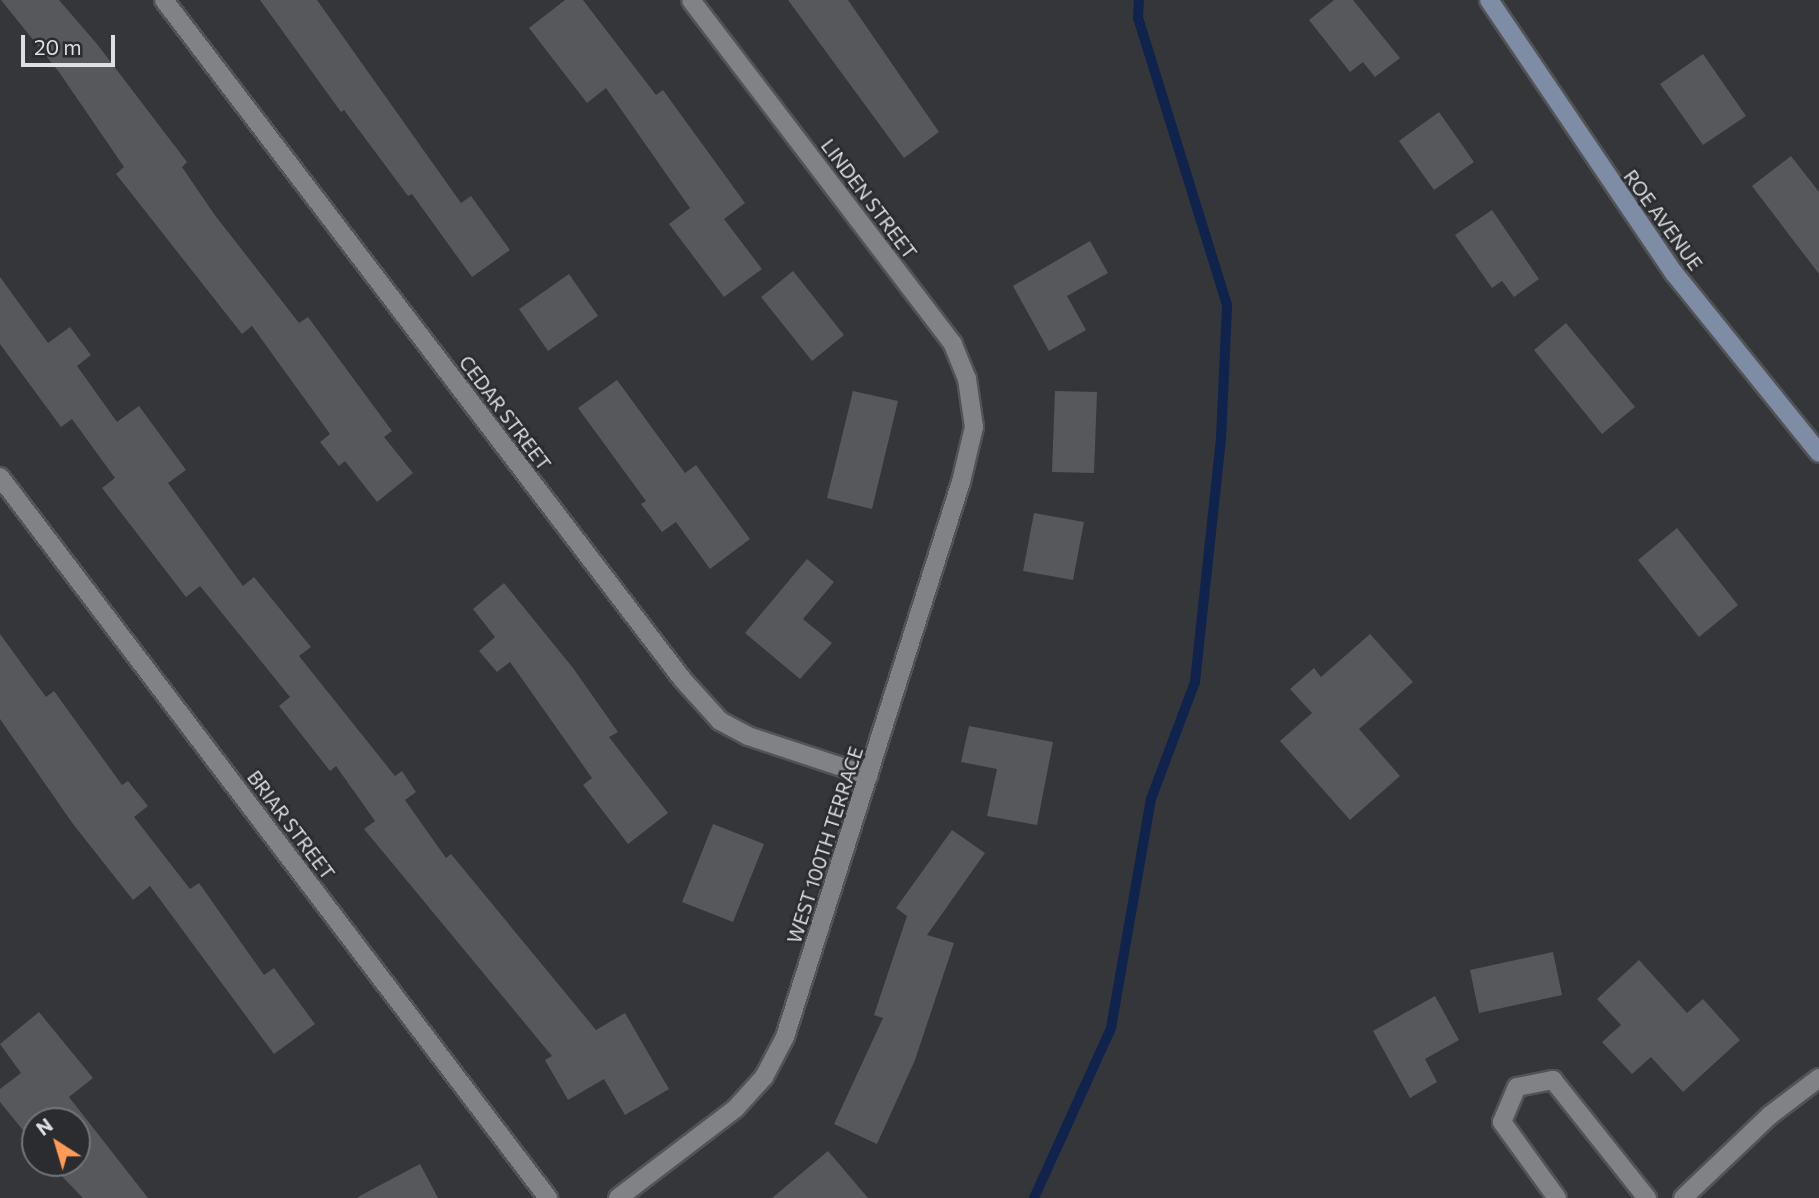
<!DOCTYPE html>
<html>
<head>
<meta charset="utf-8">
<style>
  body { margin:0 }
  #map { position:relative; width:1819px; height:1198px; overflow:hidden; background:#343639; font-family:Commissioner,sans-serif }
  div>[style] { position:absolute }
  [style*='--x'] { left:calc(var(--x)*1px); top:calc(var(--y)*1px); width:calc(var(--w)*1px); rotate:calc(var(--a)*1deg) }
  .stream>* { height:10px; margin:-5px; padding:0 5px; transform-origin:5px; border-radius:5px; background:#10234d }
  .building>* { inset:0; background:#56585b }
  .roads { filter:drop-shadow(2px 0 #525356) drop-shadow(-2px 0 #525356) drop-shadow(0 2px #525356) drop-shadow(0 -2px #525356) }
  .street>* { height:18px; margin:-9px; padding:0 9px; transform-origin:9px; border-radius:9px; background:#808286 }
  .secondary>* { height:18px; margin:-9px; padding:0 9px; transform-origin:9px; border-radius:9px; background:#7f8ca5 }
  span { translate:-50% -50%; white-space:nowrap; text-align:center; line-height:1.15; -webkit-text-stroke:5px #2a2c2f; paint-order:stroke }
  .street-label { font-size:19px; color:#dedfe1 }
  .north { position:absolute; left:21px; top:1107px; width:70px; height:70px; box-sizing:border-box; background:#2a2c2f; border:2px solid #727476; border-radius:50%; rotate:323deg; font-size:19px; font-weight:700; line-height:28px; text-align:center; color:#dedfe1 }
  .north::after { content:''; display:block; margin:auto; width:24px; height:32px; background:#fe9c57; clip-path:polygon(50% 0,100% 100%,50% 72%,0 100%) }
  .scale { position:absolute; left:21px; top:35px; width:94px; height:32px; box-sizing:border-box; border:4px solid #dedfe1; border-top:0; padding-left:9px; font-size:21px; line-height:24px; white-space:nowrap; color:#dedfe1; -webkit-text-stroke:5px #2a2c2f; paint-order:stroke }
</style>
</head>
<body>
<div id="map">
  <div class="stream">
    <div style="--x:1034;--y:1198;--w:187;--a:-65.6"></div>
    <div style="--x:1111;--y:1028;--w:232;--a:-80.1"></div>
    <div style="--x:1151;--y:799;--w:125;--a:-69.4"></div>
    <div style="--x:1195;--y:682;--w:244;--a:-83.9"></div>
    <div style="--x:1221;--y:439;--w:134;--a:-87.4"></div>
    <div style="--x:1227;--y:305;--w:300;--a:-107.2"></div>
    <div style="--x:1138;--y:18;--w:18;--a:-87"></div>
  </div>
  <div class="building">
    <div style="clip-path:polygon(1px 0,59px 0,97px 44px,187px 162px,182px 167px,214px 214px,299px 323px,308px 317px,392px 431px,384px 437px,413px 473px,377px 502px,345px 461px,339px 466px,320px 442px,330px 434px,252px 326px,242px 334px,116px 174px,124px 167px,59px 72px)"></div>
    <div style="clip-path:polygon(260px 0,317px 0,461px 203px,471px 196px,510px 250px,472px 277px,412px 194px,408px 196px,344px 110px,341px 112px)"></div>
    <div style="clip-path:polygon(565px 0,583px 0,656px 95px,663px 90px,745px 203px,724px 219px,762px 269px,724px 297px,669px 224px,690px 208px,606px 88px,587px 103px,529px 28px)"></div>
    <div style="clip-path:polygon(788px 0,848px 0,939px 132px,904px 158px)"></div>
    <div style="clip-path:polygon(1334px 0,1353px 0,1400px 58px,1375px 77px,1363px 62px,1350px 72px,1309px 20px)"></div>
    <div style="clip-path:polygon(1703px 54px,1746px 116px,1703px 145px,1660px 84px)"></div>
    <div style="clip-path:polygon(1439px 112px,1474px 162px,1434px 190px,1399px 141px)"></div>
    <div style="clip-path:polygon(1791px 156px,1819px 192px,1819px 274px,1752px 186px)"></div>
    <div style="clip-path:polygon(1492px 210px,1539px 279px,1514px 297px,1502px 281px,1492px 288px,1455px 235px)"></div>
    <div style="clip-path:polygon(1090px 241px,1108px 273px,1067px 296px,1086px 330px,1049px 351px,1013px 286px)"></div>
    <div style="clip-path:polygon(793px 271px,844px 335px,812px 361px,761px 297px)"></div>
    <div style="clip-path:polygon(569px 274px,598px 316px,548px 351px,519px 309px)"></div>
    <div style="clip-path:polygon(0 277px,48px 343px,70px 327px,91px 355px,77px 366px,117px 422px,139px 406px,186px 470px,168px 483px,243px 586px,254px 577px,311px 647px,299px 656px,395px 776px,402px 771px,416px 792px,405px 800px,446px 858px,451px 854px,596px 1030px,625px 1013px,669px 1089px,625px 1115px,604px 1079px,568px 1100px,545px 1060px,552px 1056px,364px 829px,375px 821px,336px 766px,330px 771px,279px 706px,290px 697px,200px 586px,186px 597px,102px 488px,115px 478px,72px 419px,61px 427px,0 344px)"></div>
    <div style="clip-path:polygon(1566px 323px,1635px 407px,1602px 434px,1534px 350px)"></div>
    <div style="clip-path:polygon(617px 380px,685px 473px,696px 465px,750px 539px,710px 569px,676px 522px,662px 532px,641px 504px,646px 501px,578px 408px)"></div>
    <div style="clip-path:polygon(853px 391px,898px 401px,872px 509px,827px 498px)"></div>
    <div style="clip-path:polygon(1055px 391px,1097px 392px,1094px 473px,1052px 472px)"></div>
    <div style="clip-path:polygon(1034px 513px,1084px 522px,1073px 580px,1023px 571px)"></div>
    <div style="clip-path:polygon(1677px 528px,1738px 605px,1699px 637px,1638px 560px)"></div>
    <div style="clip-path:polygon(807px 559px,834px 582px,803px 619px,832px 643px,800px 679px,745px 633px)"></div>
    <div style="clip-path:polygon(504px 583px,573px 668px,618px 732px,609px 737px,668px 813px,628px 844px,583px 785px,592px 778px,510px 662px,497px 672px,479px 651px,495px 637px,473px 609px)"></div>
    <div style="clip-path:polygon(0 634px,46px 697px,54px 691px,122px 785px,128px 781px,148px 806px,134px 817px,190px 889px,199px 883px,264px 975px,274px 968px,315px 1024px,274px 1054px,150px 886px,133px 900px,73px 824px,0 719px)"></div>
    <div style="clip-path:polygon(1370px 634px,1413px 682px,1359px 729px,1400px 776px,1350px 820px,1280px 741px,1312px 713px,1290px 689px,1314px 668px,1321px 677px)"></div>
    <div style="clip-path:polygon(969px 726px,1053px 742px,1037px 825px,987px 816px,997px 769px,961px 762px)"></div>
    <div style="clip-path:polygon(713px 824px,764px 844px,733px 922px,682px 902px)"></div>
    <div style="clip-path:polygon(952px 830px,985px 853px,927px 935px,954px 943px,915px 1060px,877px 1144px,834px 1124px,883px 1018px,874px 1015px,907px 916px,896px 908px)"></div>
    <div style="clip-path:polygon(1553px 952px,1562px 995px,1479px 1013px,1470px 970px)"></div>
    <div style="clip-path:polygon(1639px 960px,1687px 1013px,1703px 999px,1740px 1040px,1683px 1092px,1651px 1057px,1632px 1074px,1602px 1042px,1621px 1025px,1597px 999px)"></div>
    <div style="clip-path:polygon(1435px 996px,1459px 1040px,1425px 1059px,1437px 1082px,1410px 1098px,1373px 1031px)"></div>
    <div style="clip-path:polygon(39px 1012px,93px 1078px,69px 1097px,148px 1198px,83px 1198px,49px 1163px,77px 1163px,77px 1121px,35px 1121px,35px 1145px,0 1102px,0 1089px,21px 1073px,0 1044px)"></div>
    <div style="clip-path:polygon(828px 1151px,868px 1198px,772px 1198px)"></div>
    <div style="clip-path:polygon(420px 1164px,438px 1198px,356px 1198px)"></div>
  </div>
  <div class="roads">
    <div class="street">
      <div style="--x:164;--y:0;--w:855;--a:52.65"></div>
      <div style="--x:683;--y:680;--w:55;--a:47.9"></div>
      <div style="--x:720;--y:721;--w:32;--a:28"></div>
      <div style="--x:748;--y:736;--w:127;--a:18.3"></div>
      <div style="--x:0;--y:477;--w:906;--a:52.76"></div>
      <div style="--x:618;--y:1198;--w:148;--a:-37.3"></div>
      <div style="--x:736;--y:1108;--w:42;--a:-47.9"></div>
      <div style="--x:764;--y:1077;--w:45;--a:-62.3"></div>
      <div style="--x:785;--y:1037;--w:582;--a:-72.41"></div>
      <div style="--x:961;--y:482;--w:57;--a:-76.7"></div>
      <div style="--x:974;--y:427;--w:49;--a:-98.3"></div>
      <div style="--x:967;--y:379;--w:38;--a:-112"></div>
      <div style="--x:953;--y:344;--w:432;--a:-127.3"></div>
      <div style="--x:1557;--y:1198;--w:94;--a:-125.9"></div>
      <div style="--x:1502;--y:1122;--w:38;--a:-67"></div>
      <div style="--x:1517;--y:1087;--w:37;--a:-11"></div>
      <div style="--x:1553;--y:1080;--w:151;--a:51.5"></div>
      <div style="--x:1683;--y:1198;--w:119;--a:-43.6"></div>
      <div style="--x:1769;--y:1116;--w:63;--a:-37.2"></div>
    </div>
    <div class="secondary">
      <div style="--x:1489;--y:0;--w:330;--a:55.9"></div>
      <div style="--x:1674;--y:273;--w:231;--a:51.1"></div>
    </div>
  </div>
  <div class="street-label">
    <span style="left:869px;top:199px;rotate:53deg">LINDEN STREET</span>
    <span style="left:1663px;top:220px;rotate:54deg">ROE AVENUE</span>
    <span style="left:505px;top:413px;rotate:53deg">CEDAR STREET</span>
    <span style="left:291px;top:825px;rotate:53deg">BRIAR STREET</span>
    <span style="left:825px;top:845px;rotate:-72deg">WEST 100TH TERRACE</span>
  </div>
  <div class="north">N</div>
  <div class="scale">20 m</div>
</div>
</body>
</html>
